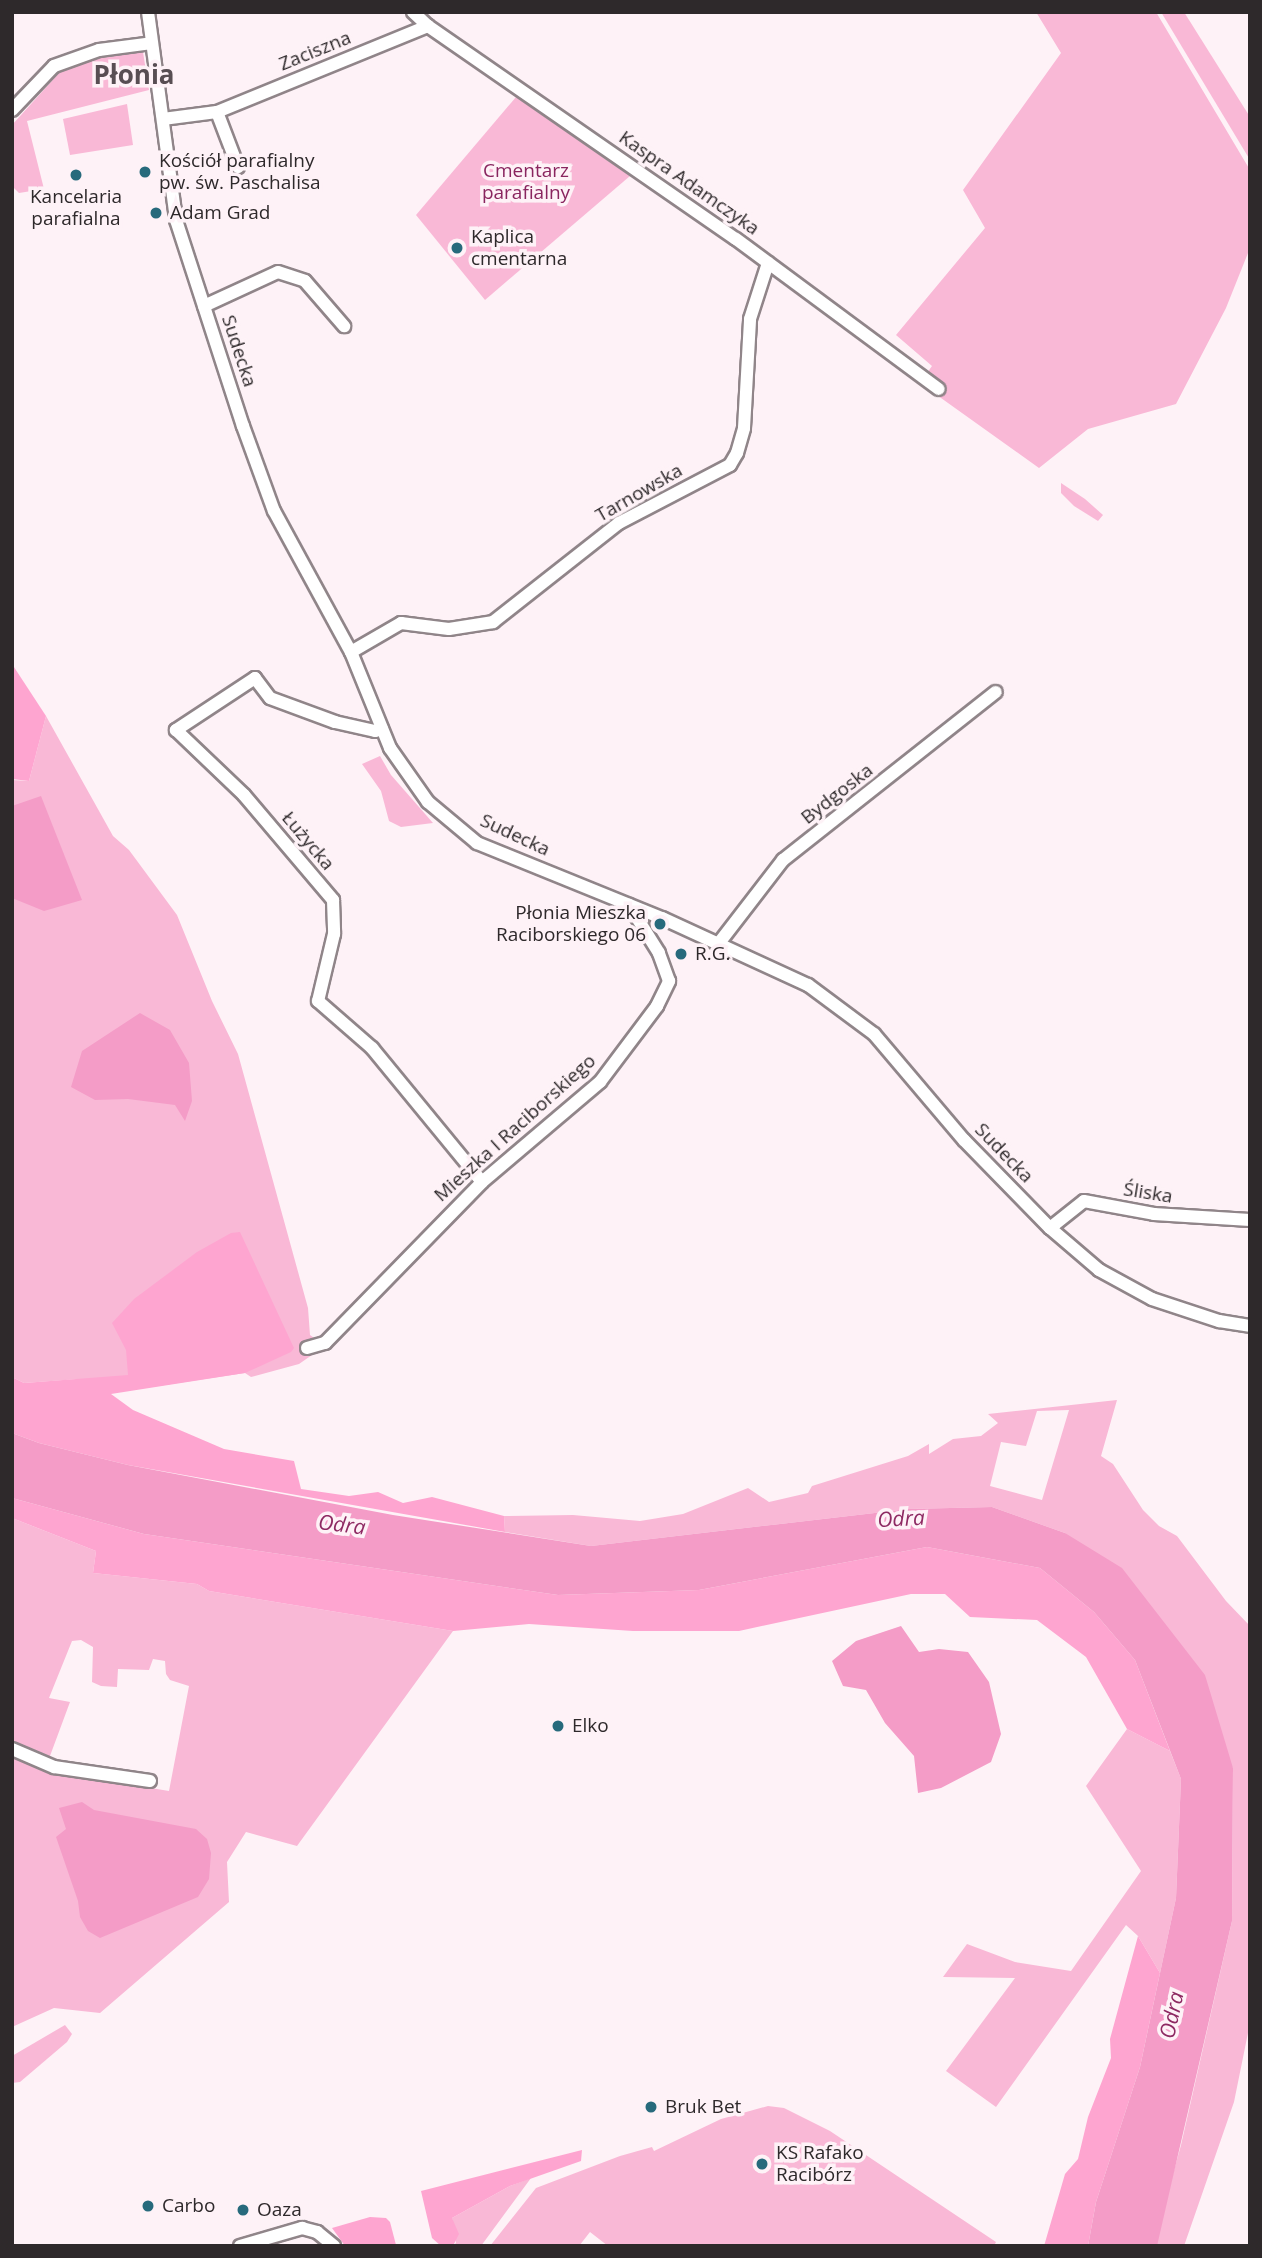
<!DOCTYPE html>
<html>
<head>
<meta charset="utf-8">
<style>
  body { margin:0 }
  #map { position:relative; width:1262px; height:2258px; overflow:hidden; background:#fef2f7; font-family:"Open Sans",sans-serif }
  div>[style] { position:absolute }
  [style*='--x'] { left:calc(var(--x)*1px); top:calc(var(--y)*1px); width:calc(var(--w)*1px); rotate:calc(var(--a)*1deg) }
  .green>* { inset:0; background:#f9b8d6 }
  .forest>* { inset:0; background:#fea5d0 }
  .water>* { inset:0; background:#f49cc7 }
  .roads { filter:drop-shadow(2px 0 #908589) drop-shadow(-2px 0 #908589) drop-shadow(0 2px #908589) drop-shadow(0 -2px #908589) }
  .street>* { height:12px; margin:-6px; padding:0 6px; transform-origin:6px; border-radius:6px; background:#fff }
  .dots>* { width:19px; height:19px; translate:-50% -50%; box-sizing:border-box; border:4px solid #fef2f7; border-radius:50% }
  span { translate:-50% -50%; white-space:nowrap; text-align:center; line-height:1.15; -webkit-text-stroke:7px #fef2f7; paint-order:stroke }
  .street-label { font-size:19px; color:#2e292b }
  .poi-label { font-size:19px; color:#2e292b }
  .left { translate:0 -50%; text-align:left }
  .right { translate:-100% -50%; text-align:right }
  .park-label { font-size:19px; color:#89255f }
  .water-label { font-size:21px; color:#8e2a63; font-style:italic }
  .district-label { font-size:26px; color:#584e53; font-weight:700 }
  .frame { position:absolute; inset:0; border:14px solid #2e292b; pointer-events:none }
</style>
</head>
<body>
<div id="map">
  <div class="green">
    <div style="clip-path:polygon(1036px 12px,1156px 12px,1250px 170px,1250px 248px,1226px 308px,1176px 404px,1088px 429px,1039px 468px,920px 383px,932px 366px,896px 335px,985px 228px,963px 190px,1061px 53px)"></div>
    <div style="clip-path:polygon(1161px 12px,1184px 12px,1250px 117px,1250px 160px)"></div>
    <div style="clip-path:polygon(143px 52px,149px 90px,27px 121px,44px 189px,19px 193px,12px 186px,12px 125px,59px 73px,86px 60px)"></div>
    <div style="clip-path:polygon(516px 97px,630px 176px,485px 300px,416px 215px)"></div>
    <div style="clip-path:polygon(127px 104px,133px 145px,70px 155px,63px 119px)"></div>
    <div style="clip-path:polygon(1061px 483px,1085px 499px,1103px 515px,1098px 521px,1074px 506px,1061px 493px)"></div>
    <div style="clip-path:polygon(46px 716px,113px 836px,129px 850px,177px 915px,212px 1001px,238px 1054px,308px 1308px,310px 1335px,325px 1346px,299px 1364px,251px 1377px,245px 1373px,111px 1393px,79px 1379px,24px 1383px,12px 1377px,12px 780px,29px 781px)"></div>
    <div style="clip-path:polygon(380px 756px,391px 775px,433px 823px,401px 827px,389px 821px,381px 791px,362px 764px)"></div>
    <div style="clip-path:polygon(evenodd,1117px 1400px,1101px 1456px,1113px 1464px,1143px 1510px,1159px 1526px,1177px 1536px,1226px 1601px,1250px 1626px,1250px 2023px,1234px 2102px,1184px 2246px,1153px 2246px,1181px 2145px,1232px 1921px,1233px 1768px,1065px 1533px,992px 1507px,909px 1509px,591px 1546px,505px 1532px,504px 1516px,573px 1515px,640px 1521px,683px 1514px,748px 1488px,769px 1502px,808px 1493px,812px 1486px,908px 1456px,929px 1444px,929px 1454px,953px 1439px,981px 1436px,998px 1423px,988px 1414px,1117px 1400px,1069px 1410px,1042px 1500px,990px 1486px,1001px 1442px,1026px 1446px,1037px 1411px,1069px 1410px)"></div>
    <div style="clip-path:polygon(evenodd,12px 1518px,96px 1551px,93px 1573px,197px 1584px,209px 1591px,453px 1631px,297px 1846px,246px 1832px,227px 1862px,229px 1902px,100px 2013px,54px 2008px,12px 2027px,12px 1518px,81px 1640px,93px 1647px,92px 1682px,101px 1686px,117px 1687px,118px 1669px,149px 1670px,153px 1659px,165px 1661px,166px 1674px,170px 1680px,189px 1686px,169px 1791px,115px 1782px,47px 1764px,70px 1702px,49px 1698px,72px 1641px,81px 1640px)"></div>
    <div style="clip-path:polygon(1127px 1729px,1170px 1751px,1181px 1779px,1176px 1898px,1160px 1973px,1138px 1936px,1126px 1925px,996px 2107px,946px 2071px,1015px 1978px,943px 1977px,967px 1944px,1015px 1962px,1071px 1971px,1141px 1871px,1086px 1786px)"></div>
    <div style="clip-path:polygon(65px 2025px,72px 2034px,67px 2042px,20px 2082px,12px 2083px,12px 2056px)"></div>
    <div style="clip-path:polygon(768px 2106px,784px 2108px,830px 2131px,996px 2242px,994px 2246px,608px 2246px,590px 2232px,579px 2246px,490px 2246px,536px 2188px,620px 2156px,652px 2147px,654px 2151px,721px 2119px)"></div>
    <div style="clip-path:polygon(531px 2178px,481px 2246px,453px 2246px,456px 2243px,452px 2218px,510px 2186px)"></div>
  </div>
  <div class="forest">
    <div style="clip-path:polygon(12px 664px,46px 716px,29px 781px,12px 779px)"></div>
    <div style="clip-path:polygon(240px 1232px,294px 1348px,291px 1352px,245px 1373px,111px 1394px,133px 1410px,224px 1449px,294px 1461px,301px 1489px,349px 1496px,378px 1492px,403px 1503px,432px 1497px,504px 1516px,505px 1532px,128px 1465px,39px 1443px,12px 1433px,12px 1377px,24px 1383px,128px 1375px,126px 1350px,112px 1323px,134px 1299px,197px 1252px,231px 1233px)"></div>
    <div style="clip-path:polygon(12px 1498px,144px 1534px,558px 1595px,699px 1590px,927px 1547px,1040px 1568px,1094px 1612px,1135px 1660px,1170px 1751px,1127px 1729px,1086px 1657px,1037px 1620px,970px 1617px,945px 1594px,911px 1594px,739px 1631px,633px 1631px,529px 1624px,453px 1631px,209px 1591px,197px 1584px,93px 1573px,96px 1551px,12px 1518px)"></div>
    <div style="clip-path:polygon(1138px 1936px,1160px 1973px,1140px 2067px,1096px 2202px,1088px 2246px,1044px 2246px,1065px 2174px,1078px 2159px,1088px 2117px,1111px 2058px,1110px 2039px)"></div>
    <div style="clip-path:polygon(582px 2150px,581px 2161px,510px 2186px,452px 2218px,459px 2234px,453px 2246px,441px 2246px,432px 2238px,421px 2191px)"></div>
    <div style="clip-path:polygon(370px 2217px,386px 2218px,390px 2222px,396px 2245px,345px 2246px,332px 2228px)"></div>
  </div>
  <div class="water">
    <div style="clip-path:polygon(41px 796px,82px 900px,44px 911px,12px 898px,12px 806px)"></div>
    <div style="clip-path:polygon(140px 1013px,170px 1030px,189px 1063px,192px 1101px,185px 1121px,175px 1105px,128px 1099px,95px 1100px,71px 1087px,82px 1051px)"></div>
    <div style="clip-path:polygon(12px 1433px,39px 1443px,128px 1465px,393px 1515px,591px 1546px,909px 1509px,992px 1507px,1065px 1533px,1122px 1568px,1205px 1675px,1233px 1768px,1232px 1921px,1157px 2246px,1088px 2246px,1096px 2202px,1140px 2067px,1176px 1898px,1181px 1779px,1135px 1660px,1094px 1612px,1040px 1568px,927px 1547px,699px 1590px,558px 1595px,144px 1534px,12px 1498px)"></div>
    <div style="clip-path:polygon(901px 1626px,919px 1652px,939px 1649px,968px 1652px,989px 1682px,1001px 1734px,991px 1762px,941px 1788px,918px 1793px,914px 1756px,885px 1723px,866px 1690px,843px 1686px,832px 1661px,856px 1641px)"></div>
    <div style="clip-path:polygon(82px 1802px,94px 1810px,196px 1829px,207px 1839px,211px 1853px,209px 1879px,198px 1897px,100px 1938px,88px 1931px,80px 1917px,78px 1901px,56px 1837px,66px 1829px,59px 1808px)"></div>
  </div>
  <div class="roads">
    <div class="street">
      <div style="--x:148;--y:12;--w:210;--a:82.3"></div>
      <div style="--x:176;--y:220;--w:217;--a:72"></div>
      <div style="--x:243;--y:426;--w:90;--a:70"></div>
      <div style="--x:274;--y:511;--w:161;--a:61.4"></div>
      <div style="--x:351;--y:652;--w:104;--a:67.9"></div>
      <div style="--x:390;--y:748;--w:66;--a:54.9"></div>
      <div style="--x:428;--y:802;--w:64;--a:39.9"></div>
      <div style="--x:477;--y:843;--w:200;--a:22.1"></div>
      <div style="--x:662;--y:918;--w:161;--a:24.7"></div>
      <div style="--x:808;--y:985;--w:82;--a:36.6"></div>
      <div style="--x:874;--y:1034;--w:139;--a:49.7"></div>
      <div style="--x:964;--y:1140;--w:123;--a:45.7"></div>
      <div style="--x:1050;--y:1228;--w:65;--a:40.6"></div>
      <div style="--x:1099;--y:1270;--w:60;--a:28.7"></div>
      <div style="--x:1152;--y:1299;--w:71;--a:18.2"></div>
      <div style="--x:1219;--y:1321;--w:31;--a:9"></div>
      <div style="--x:413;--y:12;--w:21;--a:43"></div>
      <div style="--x:428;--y:26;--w:374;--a:34.7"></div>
      <div style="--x:736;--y:239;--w:252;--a:36.5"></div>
      <div style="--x:12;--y:110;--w:61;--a:-46.3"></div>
      <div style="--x:54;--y:66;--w:48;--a:-19.6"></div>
      <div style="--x:99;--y:50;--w:53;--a:-7.5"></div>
      <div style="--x:217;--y:112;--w:59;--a:69.1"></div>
      <div style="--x:163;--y:119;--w:54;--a:-7.4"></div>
      <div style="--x:217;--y:112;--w:228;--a:-22.2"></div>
      <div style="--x:204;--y:306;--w:81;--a:-24.7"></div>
      <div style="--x:278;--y:272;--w:28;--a:18"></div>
      <div style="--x:305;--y:281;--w:60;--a:49.1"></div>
      <div style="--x:351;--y:652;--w:58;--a:-30.1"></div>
      <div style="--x:401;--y:623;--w:48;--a:7.1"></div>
      <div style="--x:449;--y:629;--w:45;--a:-9"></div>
      <div style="--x:493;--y:622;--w:160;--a:-38.2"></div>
      <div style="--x:619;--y:523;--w:125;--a:-27.6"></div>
      <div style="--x:730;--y:465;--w:14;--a:-60"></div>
      <div style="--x:737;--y:453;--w:26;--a:-74"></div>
      <div style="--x:744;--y:428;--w:109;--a:-86.8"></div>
      <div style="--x:750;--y:319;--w:59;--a:-72.2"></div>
      <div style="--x:382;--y:729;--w:7;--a:164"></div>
      <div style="--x:375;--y:731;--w:41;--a:-167.3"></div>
      <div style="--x:335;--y:722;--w:69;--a:-159.7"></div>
      <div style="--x:270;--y:698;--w:25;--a:-127"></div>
      <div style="--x:255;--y:678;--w:95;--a:146.6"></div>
      <div style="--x:176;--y:730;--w:94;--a:43.7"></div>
      <div style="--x:244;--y:795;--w:138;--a:49.7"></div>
      <div style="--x:333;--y:900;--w:34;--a:88"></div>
      <div style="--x:334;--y:934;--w:69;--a:103.4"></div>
      <div style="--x:318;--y:1001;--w:72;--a:41"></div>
      <div style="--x:372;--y:1048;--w:173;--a:50.6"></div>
      <div style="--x:719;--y:943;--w:105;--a:-52.4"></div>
      <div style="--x:783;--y:860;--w:271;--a:-38.3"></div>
      <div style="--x:1050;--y:1228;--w:43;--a:-38.5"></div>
      <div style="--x:1084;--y:1201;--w:71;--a:10.5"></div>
      <div style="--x:1154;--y:1214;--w:96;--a:3.6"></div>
      <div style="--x:307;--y:1348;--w:19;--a:-16"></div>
      <div style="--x:325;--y:1343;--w:225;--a:-45.7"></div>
      <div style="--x:482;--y:1182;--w:155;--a:-40.3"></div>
      <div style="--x:600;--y:1082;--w:95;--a:-53.1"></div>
      <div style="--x:657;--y:1006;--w:28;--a:-64"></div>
      <div style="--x:669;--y:981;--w:30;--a:-110"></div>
      <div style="--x:659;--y:953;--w:57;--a:-122"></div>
      <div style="--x:12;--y:1749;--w:46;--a:23.2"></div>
      <div style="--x:54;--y:1767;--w:97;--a:8.3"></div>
      <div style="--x:240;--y:2246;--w:65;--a:-16.2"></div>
      <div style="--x:302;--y:2228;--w:16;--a:15"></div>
      <div style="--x:317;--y:2232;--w:22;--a:39"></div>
    </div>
  </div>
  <div class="dots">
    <div style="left:145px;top:172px;background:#276a7c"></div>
    <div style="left:76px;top:175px;background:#276a7c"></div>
    <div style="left:156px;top:213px;background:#276a7c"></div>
    <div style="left:457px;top:248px;background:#276a7c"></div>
    <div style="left:660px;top:924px;background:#276a7c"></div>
    <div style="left:681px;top:954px;background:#276a7c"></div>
    <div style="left:558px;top:1726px;background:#276a7c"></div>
    <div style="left:651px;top:2107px;background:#276a7c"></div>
    <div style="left:762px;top:2164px;background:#276a7c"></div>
    <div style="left:148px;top:2206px;background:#276a7c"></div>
    <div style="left:243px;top:2210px;background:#276a7c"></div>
  </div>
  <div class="street-label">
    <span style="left:315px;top:51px;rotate:-22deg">Zaciszna</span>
    <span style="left:689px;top:183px;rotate:35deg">Kaspra Adamczyka</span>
    <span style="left:239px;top:351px;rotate:72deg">Sudecka</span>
    <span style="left:639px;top:493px;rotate:-30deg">Tarnowska</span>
    <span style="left:837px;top:794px;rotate:-38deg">Bydgoska</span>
    <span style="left:515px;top:835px;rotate:25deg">Sudecka</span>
    <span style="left:308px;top:841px;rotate:50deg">Łużycka</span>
    <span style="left:515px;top:1128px;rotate:-42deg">Mieszka I Raciborskiego</span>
    <span style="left:1004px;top:1153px;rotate:46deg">Sudecka</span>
    <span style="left:1148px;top:1193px;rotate:9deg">Śliska</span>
  </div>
  <div class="poi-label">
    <span class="left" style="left:159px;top:172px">Kościół parafialny<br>pw. św. Paschalisa</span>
    <span style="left:76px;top:208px">Kancelaria<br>parafialna</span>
    <span class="left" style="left:170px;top:213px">Adam Grad</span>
    <span class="left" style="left:471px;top:248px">Kaplica<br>cmentarna</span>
    <span class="right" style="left:646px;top:924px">Płonia Mieszka<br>Raciborskiego 06</span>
    <span class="left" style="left:695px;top:954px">R.G.</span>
    <span class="left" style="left:572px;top:1726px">Elko</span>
    <span class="left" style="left:665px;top:2107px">Bruk Bet</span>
    <span class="left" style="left:776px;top:2164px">KS Rafako<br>Racibórz</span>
    <span class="left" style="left:162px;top:2206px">Carbo</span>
    <span class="left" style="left:257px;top:2210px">Oaza</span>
  </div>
  <div class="park-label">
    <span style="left:526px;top:182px">Cmentarz<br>parafialny</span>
  </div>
  <div class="water-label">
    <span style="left:901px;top:1518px;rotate:-3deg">Odra</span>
    <span style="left:342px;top:1524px;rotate:7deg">Odra</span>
    <span style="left:1171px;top:2015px;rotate:-78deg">Odra</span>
  </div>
  <div class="district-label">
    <span style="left:134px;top:75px">Płonia</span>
  </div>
  <div class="frame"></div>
</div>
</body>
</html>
